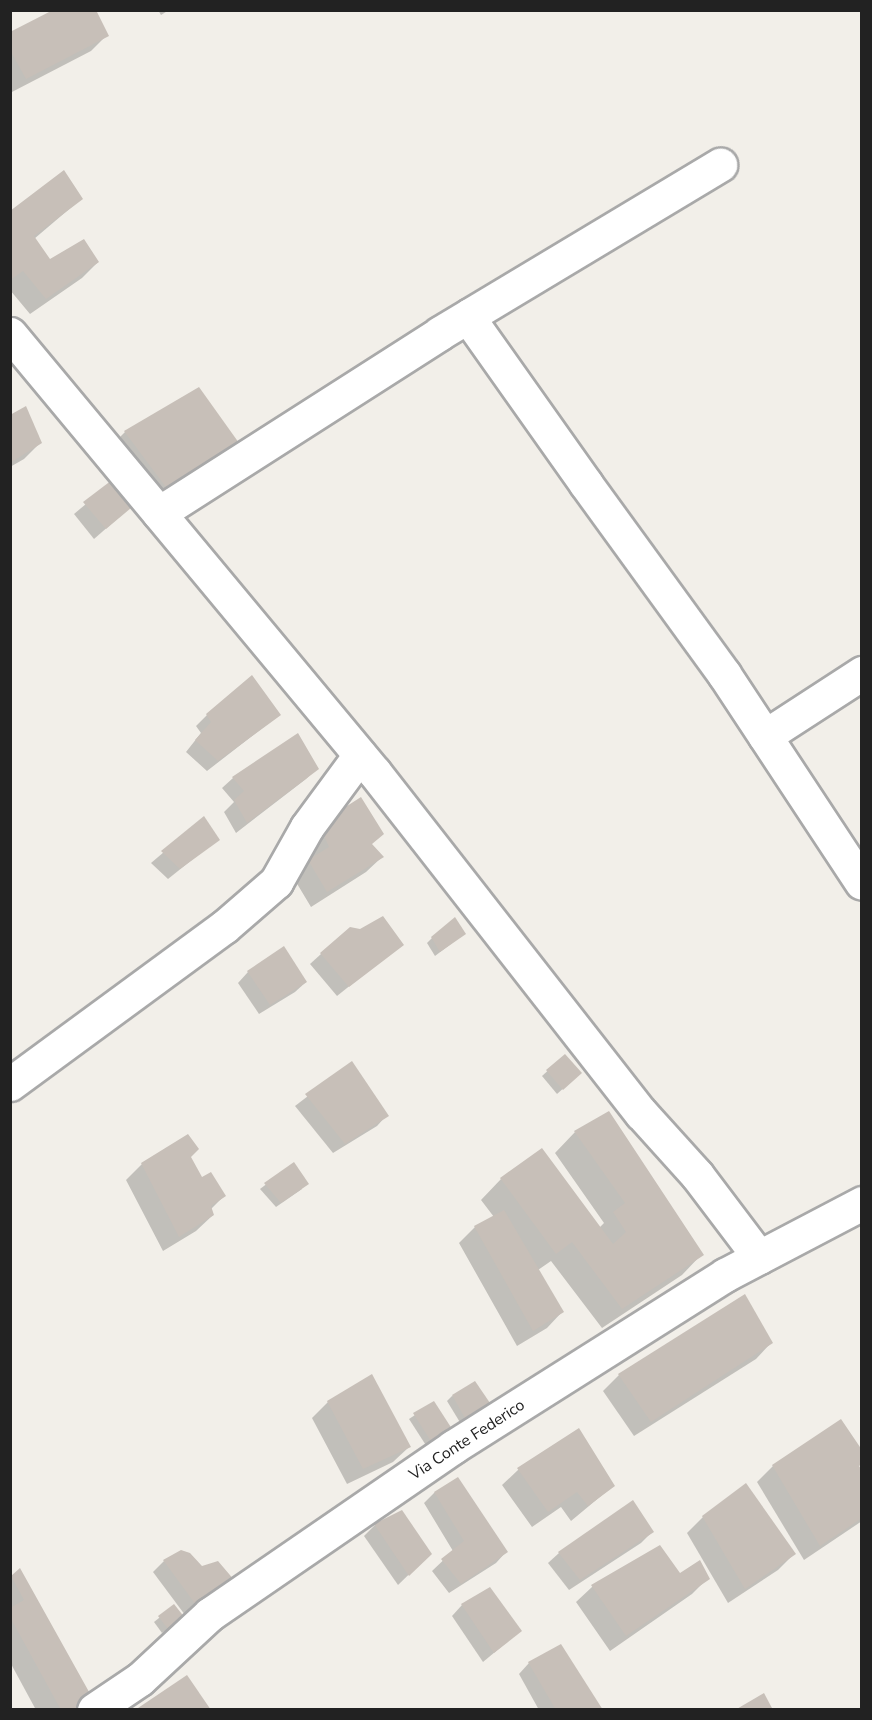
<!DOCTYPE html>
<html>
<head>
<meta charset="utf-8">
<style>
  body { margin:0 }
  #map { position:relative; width:872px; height:1720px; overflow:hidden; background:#f2efe9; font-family:"Nunito Sans",sans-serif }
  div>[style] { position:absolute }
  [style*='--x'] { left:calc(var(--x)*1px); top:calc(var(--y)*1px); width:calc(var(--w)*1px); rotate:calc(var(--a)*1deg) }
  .shadow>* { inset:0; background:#0003 }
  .building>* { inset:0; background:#c7bfb8 }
  .roads { filter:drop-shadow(2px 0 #a9a9a9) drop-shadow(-2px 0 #a9a9a9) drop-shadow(0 2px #a9a9a9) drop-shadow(0 -2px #a9a9a9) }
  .minor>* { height:33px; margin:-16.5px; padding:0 16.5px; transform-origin:16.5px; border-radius:16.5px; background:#fff }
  span { translate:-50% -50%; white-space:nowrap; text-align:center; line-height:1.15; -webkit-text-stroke:4.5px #fff; paint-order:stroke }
  .street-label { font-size:16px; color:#222 }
  .frame { position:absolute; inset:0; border:12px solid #222; pointer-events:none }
</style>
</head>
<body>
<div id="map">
  <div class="shadow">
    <div style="clip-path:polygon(158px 10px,169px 10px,161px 15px)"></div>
    <div style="clip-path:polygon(10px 34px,107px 35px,91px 51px,10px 93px)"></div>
    <div style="clip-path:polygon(81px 199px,34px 239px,49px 261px,98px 262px,82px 278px,30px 314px,10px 290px,10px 213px)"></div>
    <div style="clip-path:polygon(199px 389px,242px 450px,155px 509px,109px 448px,125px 432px)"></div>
    <div style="clip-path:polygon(10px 416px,40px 443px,24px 459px,10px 467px)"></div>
    <div style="clip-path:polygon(111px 483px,118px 518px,94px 539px,74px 514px)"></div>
    <div style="clip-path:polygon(207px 715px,279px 715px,207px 771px,186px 752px,201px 733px,196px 726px)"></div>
    <div style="clip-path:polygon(317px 768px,306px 779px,236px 833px,224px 812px,234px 802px,222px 788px,233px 778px)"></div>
    <div style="clip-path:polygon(204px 818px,218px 839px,168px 879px,151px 863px)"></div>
    <div style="clip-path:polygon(320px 825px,371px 845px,382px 857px,366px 872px,311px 907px,293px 877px,312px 859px,304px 841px)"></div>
    <div style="clip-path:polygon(464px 934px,435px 956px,427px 943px,432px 938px)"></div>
    <div style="clip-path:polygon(402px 944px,337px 996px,310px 964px,321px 954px)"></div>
    <div style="clip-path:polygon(248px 972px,306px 982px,295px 992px,259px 1014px,238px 983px)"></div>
    <div style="clip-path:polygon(564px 1056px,575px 1078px,557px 1094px,542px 1076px)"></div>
    <div style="clip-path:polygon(351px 1063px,387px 1115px,377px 1126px,333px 1153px,295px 1106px)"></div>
    <div style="clip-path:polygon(575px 1132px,702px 1254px,682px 1275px,602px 1328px,551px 1261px,538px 1270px,562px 1312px,547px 1328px,517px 1346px,459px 1243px,475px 1227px,494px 1217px,481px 1200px,501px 1179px,599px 1228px,604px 1223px,555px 1153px)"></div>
    <div style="clip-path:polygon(189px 1157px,201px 1179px,224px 1196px,211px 1209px,213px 1215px,196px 1231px,163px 1251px,126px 1180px,142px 1164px)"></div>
    <div style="clip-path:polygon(293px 1164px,302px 1189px,276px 1207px,260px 1189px)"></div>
    <div style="clip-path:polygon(771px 1343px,756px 1359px,634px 1436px,603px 1391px,619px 1375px)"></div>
    <div style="clip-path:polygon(452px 1396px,489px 1403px,461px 1424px,447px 1401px)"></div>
    <div style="clip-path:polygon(328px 1402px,409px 1447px,393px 1462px,347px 1484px,312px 1418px)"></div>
    <div style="clip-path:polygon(433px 1403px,452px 1432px,429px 1450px,409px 1419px)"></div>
    <div style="clip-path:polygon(579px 1431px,613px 1486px,571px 1521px,561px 1507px,532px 1527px,502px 1485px,518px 1470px)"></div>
    <div style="clip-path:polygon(773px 1466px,857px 1466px,862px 1473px,862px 1521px,804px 1560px,757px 1482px)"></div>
    <div style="clip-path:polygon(457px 1479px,506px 1552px,496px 1563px,449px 1593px,432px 1571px,453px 1551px,424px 1503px,434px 1493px)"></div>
    <div style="clip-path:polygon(401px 1512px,430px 1554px,398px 1585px,364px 1536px,375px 1525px)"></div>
    <div style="clip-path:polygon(703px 1517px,794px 1554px,778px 1570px,728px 1603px,687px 1533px)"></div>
    <div style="clip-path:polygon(652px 1532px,641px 1543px,569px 1590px,548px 1563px,559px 1553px)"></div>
    <div style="clip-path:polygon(659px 1547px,680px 1575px,708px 1578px,692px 1594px,610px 1651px,576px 1602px,592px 1587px)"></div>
    <div style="clip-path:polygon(164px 1561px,202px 1568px,233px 1581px,188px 1619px,153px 1572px)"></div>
    <div style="clip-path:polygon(20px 1571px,80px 1710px,36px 1710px,10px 1662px,10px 1578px)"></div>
    <div style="clip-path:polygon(462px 1605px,520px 1631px,483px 1662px,452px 1616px)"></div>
    <div style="clip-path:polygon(174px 1606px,178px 1622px,162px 1633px,154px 1622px)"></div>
    <div style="clip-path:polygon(529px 1663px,601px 1710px,539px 1710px,519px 1674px)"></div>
  </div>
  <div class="building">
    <div style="clip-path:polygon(53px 10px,96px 10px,109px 36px,26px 79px,10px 50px,10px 32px)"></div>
    <div style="clip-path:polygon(64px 170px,83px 199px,34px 236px,50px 259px,84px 239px,99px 262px,46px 299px,23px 271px,10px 280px,10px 211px)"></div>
    <div style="clip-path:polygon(199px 387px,244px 450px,171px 494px,124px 431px)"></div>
    <div style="clip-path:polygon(26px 406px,42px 443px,10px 463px,10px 415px)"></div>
    <div style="clip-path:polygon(112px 480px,131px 508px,106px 529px,83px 502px)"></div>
    <div style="clip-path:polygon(252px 675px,281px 715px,218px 761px,195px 740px,211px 722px,206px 714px)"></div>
    <div style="clip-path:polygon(298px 733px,319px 769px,247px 823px,234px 800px,244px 791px,232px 777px)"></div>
    <div style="clip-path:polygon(361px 797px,384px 834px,372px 844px,384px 857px,327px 892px,308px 860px,329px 847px,319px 824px)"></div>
    <div style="clip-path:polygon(204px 816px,220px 840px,180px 869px,161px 851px)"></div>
    <div style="clip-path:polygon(383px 916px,404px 945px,349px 987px,320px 953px,350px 927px,360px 929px)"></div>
    <div style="clip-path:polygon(455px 917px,466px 934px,440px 952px,431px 937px)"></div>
    <div style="clip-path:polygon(284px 946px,307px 982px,270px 1005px,247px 971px)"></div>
    <div style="clip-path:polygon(565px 1054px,582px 1073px,563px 1090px,546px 1070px)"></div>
    <div style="clip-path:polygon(352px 1061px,389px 1116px,345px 1144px,305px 1094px)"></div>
    <div style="clip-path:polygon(609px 1111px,704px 1255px,622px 1309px,572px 1242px,556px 1254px,500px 1178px,542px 1148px,613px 1244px,626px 1232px,613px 1212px,625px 1203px,574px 1131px)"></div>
    <div style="clip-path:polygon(188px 1134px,199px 1149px,191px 1157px,202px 1177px,211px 1172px,226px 1196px,211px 1206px,214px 1215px,179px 1237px,141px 1163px)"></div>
    <div style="clip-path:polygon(294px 1162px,309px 1184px,281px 1203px,264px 1183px)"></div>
    <div style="clip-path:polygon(504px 1210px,564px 1312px,533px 1331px,474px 1226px)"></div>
    <div style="clip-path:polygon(745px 1294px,773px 1343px,651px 1422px,618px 1374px)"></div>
    <div style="clip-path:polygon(372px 1374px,411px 1447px,363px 1469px,327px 1401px)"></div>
    <div style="clip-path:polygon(475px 1381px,490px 1403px,466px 1420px,452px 1395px)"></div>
    <div style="clip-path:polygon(434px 1401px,454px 1432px,434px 1446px,413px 1413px)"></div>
    <div style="clip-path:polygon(841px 1419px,862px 1450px,862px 1464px,859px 1466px,862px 1470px,862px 1518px,820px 1546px,772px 1465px)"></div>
    <div style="clip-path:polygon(579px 1428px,615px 1486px,588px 1506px,577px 1492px,548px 1512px,517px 1468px)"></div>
    <div style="clip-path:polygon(458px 1477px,508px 1552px,461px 1584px,441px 1559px,464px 1541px,434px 1492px)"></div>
    <div style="clip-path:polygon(746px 1483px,796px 1554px,745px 1589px,702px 1516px)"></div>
    <div style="clip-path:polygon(633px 1500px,654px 1532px,580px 1580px,558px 1552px)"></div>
    <div style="clip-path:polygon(402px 1510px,432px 1554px,409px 1576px,374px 1524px)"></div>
    <div style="clip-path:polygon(660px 1545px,680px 1573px,700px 1560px,710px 1579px,626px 1636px,591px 1585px)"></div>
    <div style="clip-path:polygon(181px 1550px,190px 1553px,202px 1566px,218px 1561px,235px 1581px,199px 1609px,163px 1560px)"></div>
    <div style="clip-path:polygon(20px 1568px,93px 1699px,77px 1710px,61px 1710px,10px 1617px,10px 1608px,24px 1600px,11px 1576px)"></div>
    <div style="clip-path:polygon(490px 1587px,522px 1631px,494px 1653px,461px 1604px)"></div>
    <div style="clip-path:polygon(174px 1604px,185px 1618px,168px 1629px,158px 1616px)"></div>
    <div style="clip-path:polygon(561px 1644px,603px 1710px,556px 1710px,528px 1662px)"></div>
    <div style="clip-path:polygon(187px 1675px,211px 1710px,135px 1710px)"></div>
    <div style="clip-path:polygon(764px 1693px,773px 1710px,735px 1710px)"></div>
  </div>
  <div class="roads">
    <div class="minor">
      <div style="--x:470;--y:315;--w:13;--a:67"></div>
      <div style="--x:475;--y:327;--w:192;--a:54.7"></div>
      <div style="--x:586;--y:484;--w:235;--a:54"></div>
      <div style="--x:724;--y:674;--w:250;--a:56.6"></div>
      <div style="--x:10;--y:334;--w:571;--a:50.26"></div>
      <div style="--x:375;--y:773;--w:432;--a:52"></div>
      <div style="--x:641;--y:1113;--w:84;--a:47.9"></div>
      <div style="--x:697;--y:1175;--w:103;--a:52.9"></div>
      <div style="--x:159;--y:513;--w:334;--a:-32.6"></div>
      <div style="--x:440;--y:333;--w:327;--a:-31"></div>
      <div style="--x:765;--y:736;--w:116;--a:-33"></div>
      <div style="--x:10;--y:1084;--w:265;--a:-36.3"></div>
      <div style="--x:224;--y:927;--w:69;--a:-40.9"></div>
      <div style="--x:276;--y:882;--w:63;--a:-60.6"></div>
      <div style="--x:307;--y:827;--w:89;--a:-53.6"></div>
      <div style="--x:94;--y:1710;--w:55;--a:-34"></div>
      <div style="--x:140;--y:1679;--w:96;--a:-42.9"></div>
      <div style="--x:210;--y:1614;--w:295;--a:-34.5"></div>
      <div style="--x:453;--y:1447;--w:322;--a:-32.3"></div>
      <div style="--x:725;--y:1275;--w:155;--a:-27.7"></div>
    </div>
  </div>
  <div class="street-label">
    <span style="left:467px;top:1440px;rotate:-33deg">Via Conte Federico</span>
  </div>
  <div class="frame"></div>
</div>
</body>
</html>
